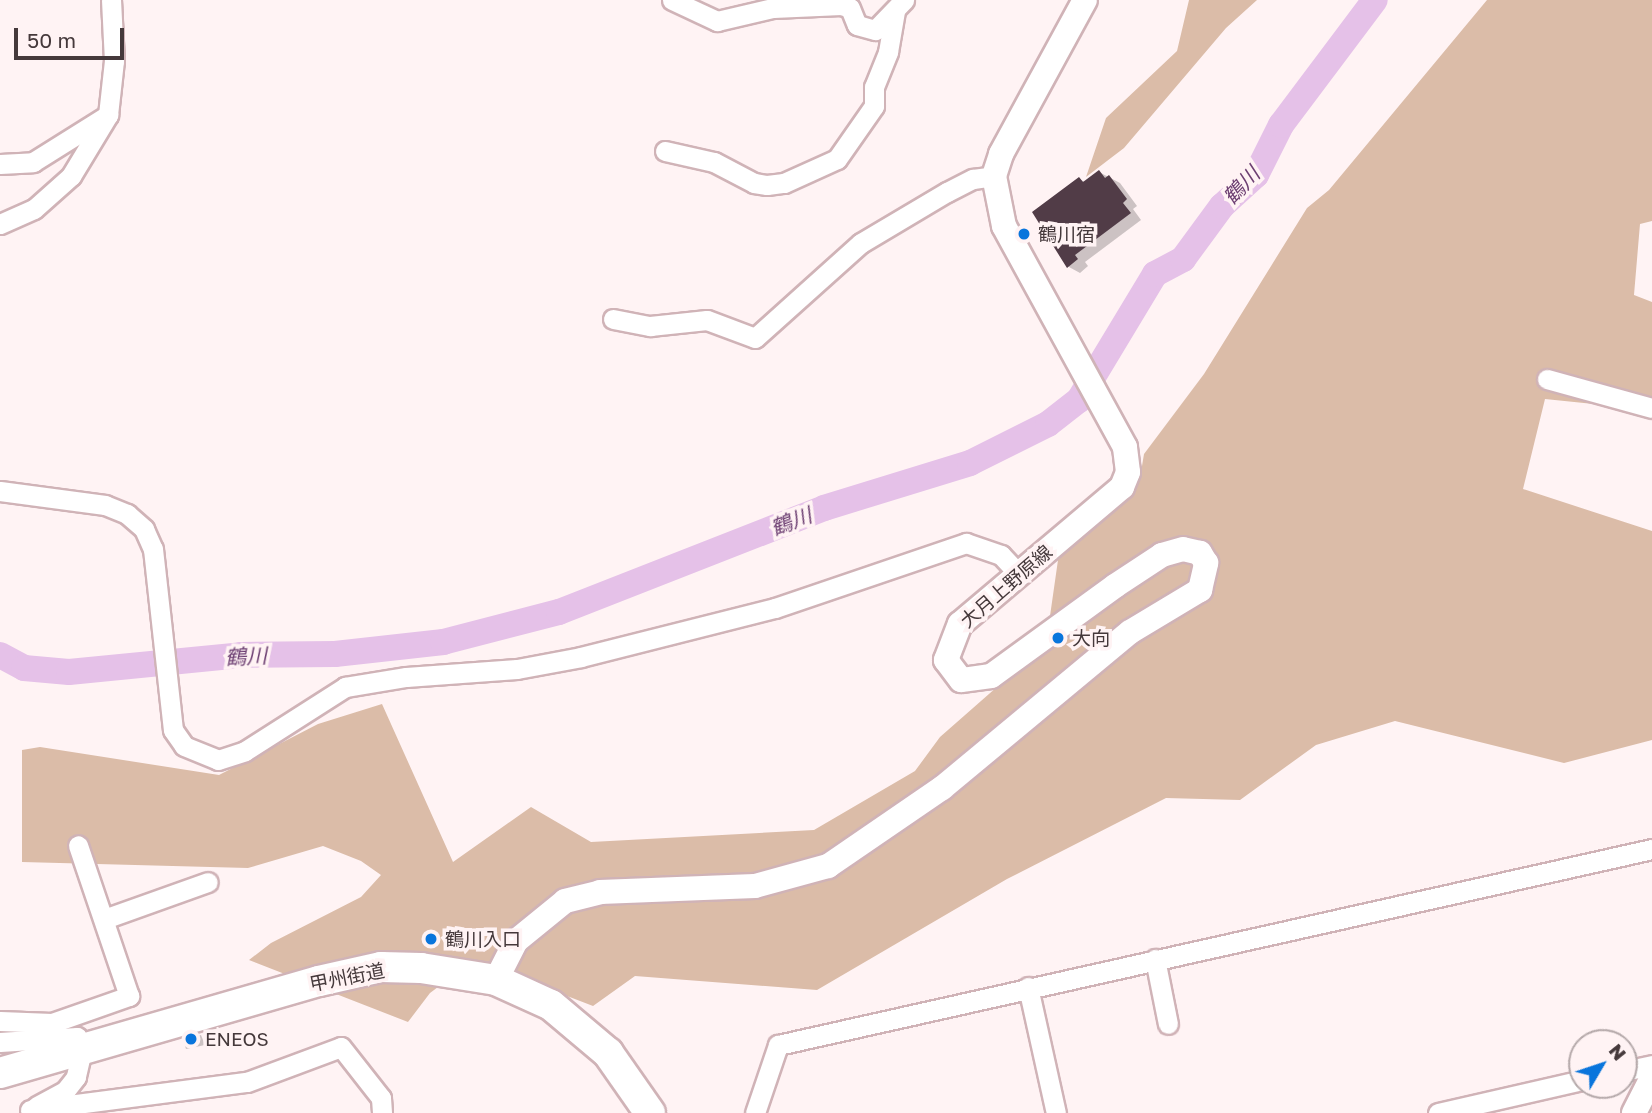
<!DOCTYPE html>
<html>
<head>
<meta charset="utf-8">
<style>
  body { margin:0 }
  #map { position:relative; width:1652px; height:1113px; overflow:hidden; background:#fff3f4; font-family:"Golos Text","Noto Sans JP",sans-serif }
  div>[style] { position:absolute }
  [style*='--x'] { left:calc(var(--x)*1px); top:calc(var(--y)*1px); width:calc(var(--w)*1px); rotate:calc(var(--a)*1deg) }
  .green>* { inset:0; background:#dbbca8 }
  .shadow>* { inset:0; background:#0003 }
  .river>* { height:26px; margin:-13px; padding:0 13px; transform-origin:13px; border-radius:13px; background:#e5c1e8 }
  .building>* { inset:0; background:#513c47 }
  .roads { filter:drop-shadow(2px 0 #d0b3b7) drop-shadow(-2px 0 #d0b3b7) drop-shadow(0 2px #d0b3b7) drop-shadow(0 -2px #d0b3b7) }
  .minor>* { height:19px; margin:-9.5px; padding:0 9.5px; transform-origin:9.5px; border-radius:9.5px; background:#fff }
  .major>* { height:24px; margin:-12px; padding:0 12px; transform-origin:12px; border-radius:12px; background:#fff }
  .highway>* { height:30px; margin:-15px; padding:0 15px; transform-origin:15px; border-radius:15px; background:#fff }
  .dots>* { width:19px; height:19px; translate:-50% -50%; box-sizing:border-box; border:4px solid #fff3f4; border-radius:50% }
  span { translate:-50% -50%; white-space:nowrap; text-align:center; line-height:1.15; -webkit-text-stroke:7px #fff3f4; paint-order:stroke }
  .poi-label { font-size:19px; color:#45393b }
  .left { translate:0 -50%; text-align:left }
  .street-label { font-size:19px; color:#45393b }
  .water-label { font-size:21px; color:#6e4073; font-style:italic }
  .north { position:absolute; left:1568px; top:1029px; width:70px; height:70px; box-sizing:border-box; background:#fff3f4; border:2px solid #b5a9aa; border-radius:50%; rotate:51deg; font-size:19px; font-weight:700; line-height:28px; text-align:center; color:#45393b }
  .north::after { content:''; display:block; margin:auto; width:24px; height:32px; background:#0975dc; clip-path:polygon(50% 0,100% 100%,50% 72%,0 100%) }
  .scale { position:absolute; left:14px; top:28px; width:110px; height:32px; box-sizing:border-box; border:4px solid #45393b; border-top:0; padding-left:9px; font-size:21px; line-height:24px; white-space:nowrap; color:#45393b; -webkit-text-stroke:5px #fff3f4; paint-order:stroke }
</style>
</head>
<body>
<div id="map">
  <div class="green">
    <div style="clip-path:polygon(1189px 0,1257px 0,1226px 28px,1124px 148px,1086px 177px,1106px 118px,1177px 51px)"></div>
    <div style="clip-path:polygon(1487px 0,1652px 0,1652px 221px,1640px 224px,1634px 295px,1652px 302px,1652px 410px,1545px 399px,1523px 489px,1652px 531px,1652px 740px,1564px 763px,1395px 721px,1316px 745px,1240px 800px,1166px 798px,1007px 879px,817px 990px,635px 976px,593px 1006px,474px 960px,430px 993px,408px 1022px,249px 960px,271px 943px,361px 897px,381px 875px,361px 861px,323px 846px,248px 868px,22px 862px,22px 750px,40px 747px,219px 775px,318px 724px,382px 704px,453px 862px,531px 807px,591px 842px,814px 830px,915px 771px,940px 737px,1046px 644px,1058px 560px,1130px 492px,1140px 478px,1144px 454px,1204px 374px,1307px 208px,1329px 190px)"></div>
  </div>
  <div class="shadow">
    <div style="clip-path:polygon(1099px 172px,1120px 183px,1137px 206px,1133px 209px,1141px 220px,1085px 262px,1088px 266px,1080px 273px,1069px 267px,1079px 179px,1085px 182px)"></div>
    <div style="clip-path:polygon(201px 1035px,205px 1045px,186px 1049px,183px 1040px)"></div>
  </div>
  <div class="river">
    <div style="--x:0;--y:655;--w:27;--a:28"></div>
    <div style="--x:24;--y:668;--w:45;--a:5.1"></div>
    <div style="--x:69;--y:672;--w:173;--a:-5.6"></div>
    <div style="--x:241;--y:655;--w:94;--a:-0.6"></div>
    <div style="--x:335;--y:654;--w:109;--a:-6.3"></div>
    <div style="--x:443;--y:642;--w:120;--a:-14.5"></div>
    <div style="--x:559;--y:612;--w:285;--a:-21.4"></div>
    <div style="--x:824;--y:508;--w:153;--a:-17.1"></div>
    <div style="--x:970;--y:463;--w:87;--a:-26.6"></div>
    <div style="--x:1048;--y:424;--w:39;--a:-38"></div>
    <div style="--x:1079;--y:400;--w:147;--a:-58.9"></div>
    <div style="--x:1155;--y:274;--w:32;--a:-28"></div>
    <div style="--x:1183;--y:259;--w:66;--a:-53.7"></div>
    <div style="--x:1222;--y:206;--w:46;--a:-42.4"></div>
    <div style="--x:1256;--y:175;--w:56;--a:-63.4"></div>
    <div style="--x:1281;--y:125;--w:156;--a:-53.1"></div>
  </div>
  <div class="building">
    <div style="clip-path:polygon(1099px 170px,1105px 178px,1109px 175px,1127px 199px,1123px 203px,1131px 213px,1075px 255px,1078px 259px,1067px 268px,1032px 212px,1079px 177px,1083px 182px)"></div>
  </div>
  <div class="roads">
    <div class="minor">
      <div style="--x:672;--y:0;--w:50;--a:25"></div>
      <div style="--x:717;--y:21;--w:57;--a:-13.1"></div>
      <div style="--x:773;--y:8;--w:68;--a:-2.5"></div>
      <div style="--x:841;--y:5;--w:9;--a:18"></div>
      <div style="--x:850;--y:8;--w:18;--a:68"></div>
      <div style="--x:857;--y:25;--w:19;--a:16"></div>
      <div style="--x:875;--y:30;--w:42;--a:-46"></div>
      <div style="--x:665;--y:151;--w:50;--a:12.7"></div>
      <div style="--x:714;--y:162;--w:45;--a:27.7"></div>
      <div style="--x:754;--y:183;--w:13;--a:9"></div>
      <div style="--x:767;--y:185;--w:17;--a:-7"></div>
      <div style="--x:784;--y:183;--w:58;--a:-24.4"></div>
      <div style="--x:837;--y:159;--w:65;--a:-55.1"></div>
      <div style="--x:874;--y:106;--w:19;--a:-90"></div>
      <div style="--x:874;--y:87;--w:38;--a:-68"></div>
      <div style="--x:888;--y:52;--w:42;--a:-80.3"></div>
      <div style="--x:0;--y:164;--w:33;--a:-3"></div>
      <div style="--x:33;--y:162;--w:89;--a:-32.1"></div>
      <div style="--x:0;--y:224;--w:37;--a:-24"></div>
      <div style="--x:34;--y:209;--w:50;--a:-41.7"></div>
      <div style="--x:71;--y:176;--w:71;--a:-58.8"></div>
      <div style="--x:108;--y:115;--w:54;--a:-83.7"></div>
      <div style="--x:114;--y:61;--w:61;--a:-92.8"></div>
      <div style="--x:613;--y:319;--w:38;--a:11"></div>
      <div style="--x:650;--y:326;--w:57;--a:-6"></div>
      <div style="--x:707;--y:320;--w:51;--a:20.6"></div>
      <div style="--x:755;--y:338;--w:142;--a:-41.9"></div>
      <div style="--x:861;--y:243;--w:100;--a:-30.7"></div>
      <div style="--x:947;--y:192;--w:29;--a:-27"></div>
      <div style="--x:973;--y:179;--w:21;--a:-8"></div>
      <div style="--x:1547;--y:379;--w:109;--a:15.4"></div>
      <div style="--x:0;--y:491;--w:106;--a:7.6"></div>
      <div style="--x:105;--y:505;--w:24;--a:22"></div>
      <div style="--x:127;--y:514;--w:23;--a:41"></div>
      <div style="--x:144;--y:529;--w:22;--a:66"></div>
      <div style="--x:153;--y:549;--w:182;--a:83.7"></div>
      <div style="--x:173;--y:730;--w:19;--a:55"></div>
      <div style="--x:184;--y:746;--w:37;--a:22"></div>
      <div style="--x:218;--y:760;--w:28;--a:-18"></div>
      <div style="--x:245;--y:751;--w:119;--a:-32.6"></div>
      <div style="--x:345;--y:687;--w:62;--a:-9.3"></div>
      <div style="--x:406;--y:677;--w:111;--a:-4.1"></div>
      <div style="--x:517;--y:669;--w:65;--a:-10.6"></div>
      <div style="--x:581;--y:657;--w:200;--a:-14.2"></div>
      <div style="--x:775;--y:608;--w:202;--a:-18.8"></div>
      <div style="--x:966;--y:543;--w:37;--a:19"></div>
      <div style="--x:1001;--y:555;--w:26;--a:47"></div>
      <div style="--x:104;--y:919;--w:110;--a:-19.6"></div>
      <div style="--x:1155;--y:959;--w:66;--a:78.7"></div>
      <div style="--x:1028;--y:987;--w:129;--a:77.5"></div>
      <div style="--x:0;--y:1021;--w:52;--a:2.2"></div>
      <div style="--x:52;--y:1023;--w:82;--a:-19.3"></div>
      <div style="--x:129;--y:996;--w:159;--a:-108.7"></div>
      <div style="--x:0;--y:1042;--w:77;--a:-3.7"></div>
      <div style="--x:77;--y:1037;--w:14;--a:69"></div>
      <div style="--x:82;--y:1050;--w:28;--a:103"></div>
      <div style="--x:76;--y:1077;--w:18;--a:128"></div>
      <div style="--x:65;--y:1091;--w:32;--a:152"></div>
      <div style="--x:1624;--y:1071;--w:29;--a:-12"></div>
      <div style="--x:30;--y:1110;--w:219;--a:-7.4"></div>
      <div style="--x:247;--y:1082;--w:100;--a:-20.4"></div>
      <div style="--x:341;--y:1047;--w:65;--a:51.9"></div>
      <div style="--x:381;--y:1098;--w:15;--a:86"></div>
      <div style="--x:755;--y:1113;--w:72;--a:-71.3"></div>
      <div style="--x:778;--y:1045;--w:896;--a:-12.64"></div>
      <div style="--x:1438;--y:1113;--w:148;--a:-12.9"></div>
    </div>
    <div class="major">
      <div style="--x:496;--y:980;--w:44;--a:-62.9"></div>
      <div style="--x:516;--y:941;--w:63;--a:-39.2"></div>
      <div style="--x:565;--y:901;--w:36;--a:-14"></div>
      <div style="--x:600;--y:892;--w:155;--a:-2.2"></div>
      <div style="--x:755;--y:886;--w:76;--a:-15.3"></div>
      <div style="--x:828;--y:866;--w:138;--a:-34.4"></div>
      <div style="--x:942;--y:788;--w:244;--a:-39.7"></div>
      <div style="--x:1130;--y:632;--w:82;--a:-31"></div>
      <div style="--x:1200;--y:590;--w:28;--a:-77"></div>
      <div style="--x:1206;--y:563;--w:12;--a:-121"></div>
      <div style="--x:1200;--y:553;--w:17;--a:-167"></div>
      <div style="--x:1183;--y:549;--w:22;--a:164"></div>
      <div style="--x:1162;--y:555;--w:56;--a:146.6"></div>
      <div style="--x:1115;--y:586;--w:153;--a:144"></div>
      <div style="--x:991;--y:676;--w:30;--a:172"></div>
      <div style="--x:961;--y:680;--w:25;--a:-127"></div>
      <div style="--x:946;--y:660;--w:39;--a:-69"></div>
      <div style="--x:960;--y:624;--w:212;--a:-40.2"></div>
      <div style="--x:1122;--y:487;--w:16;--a:-68"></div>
      <div style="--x:1128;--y:472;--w:25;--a:-97"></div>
      <div style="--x:1125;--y:447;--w:252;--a:-118.7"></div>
      <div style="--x:1004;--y:226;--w:51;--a:-101.3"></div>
      <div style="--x:994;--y:176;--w:23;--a:-72"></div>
      <div style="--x:1001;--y:154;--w:175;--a:-61.4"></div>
      <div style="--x:1634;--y:1113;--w:39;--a:-63"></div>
    </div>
    <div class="highway">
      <div style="--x:0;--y:1073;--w:332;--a:-16.1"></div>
      <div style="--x:319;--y:981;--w:64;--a:-12.7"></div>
      <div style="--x:381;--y:967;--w:40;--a:1.4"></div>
      <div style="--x:421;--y:968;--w:76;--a:9.1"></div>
      <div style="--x:496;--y:980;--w:60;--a:24.4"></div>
      <div style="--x:551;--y:1005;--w:75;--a:40.1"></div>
      <div style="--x:608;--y:1053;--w:73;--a:55"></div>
    </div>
  </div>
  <div class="dots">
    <div style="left:1024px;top:234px;background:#0975dc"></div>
    <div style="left:1058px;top:638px;background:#0975dc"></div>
    <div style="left:431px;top:939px;background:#0975dc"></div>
    <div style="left:191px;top:1039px;background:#0975dc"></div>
  </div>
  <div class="poi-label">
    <span class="left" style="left:1038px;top:234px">鶴川宿</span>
    <span class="left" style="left:1072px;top:638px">大向</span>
    <span class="left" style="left:445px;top:939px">鶴川入口</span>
    <span class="left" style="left:205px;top:1039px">ENEOS</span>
  </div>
  <div class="street-label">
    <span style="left:1006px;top:586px;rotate:-41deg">大月上野原線</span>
    <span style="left:347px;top:977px;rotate:-11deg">甲州街道</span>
  </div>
  <div class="water-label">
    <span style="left:1241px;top:185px;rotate:-47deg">鶴川</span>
    <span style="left:791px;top:521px;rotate:-21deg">鶴川</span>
    <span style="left:246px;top:656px;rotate:-3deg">鶴川</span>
  </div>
  <div class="north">N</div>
  <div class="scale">50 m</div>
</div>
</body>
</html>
